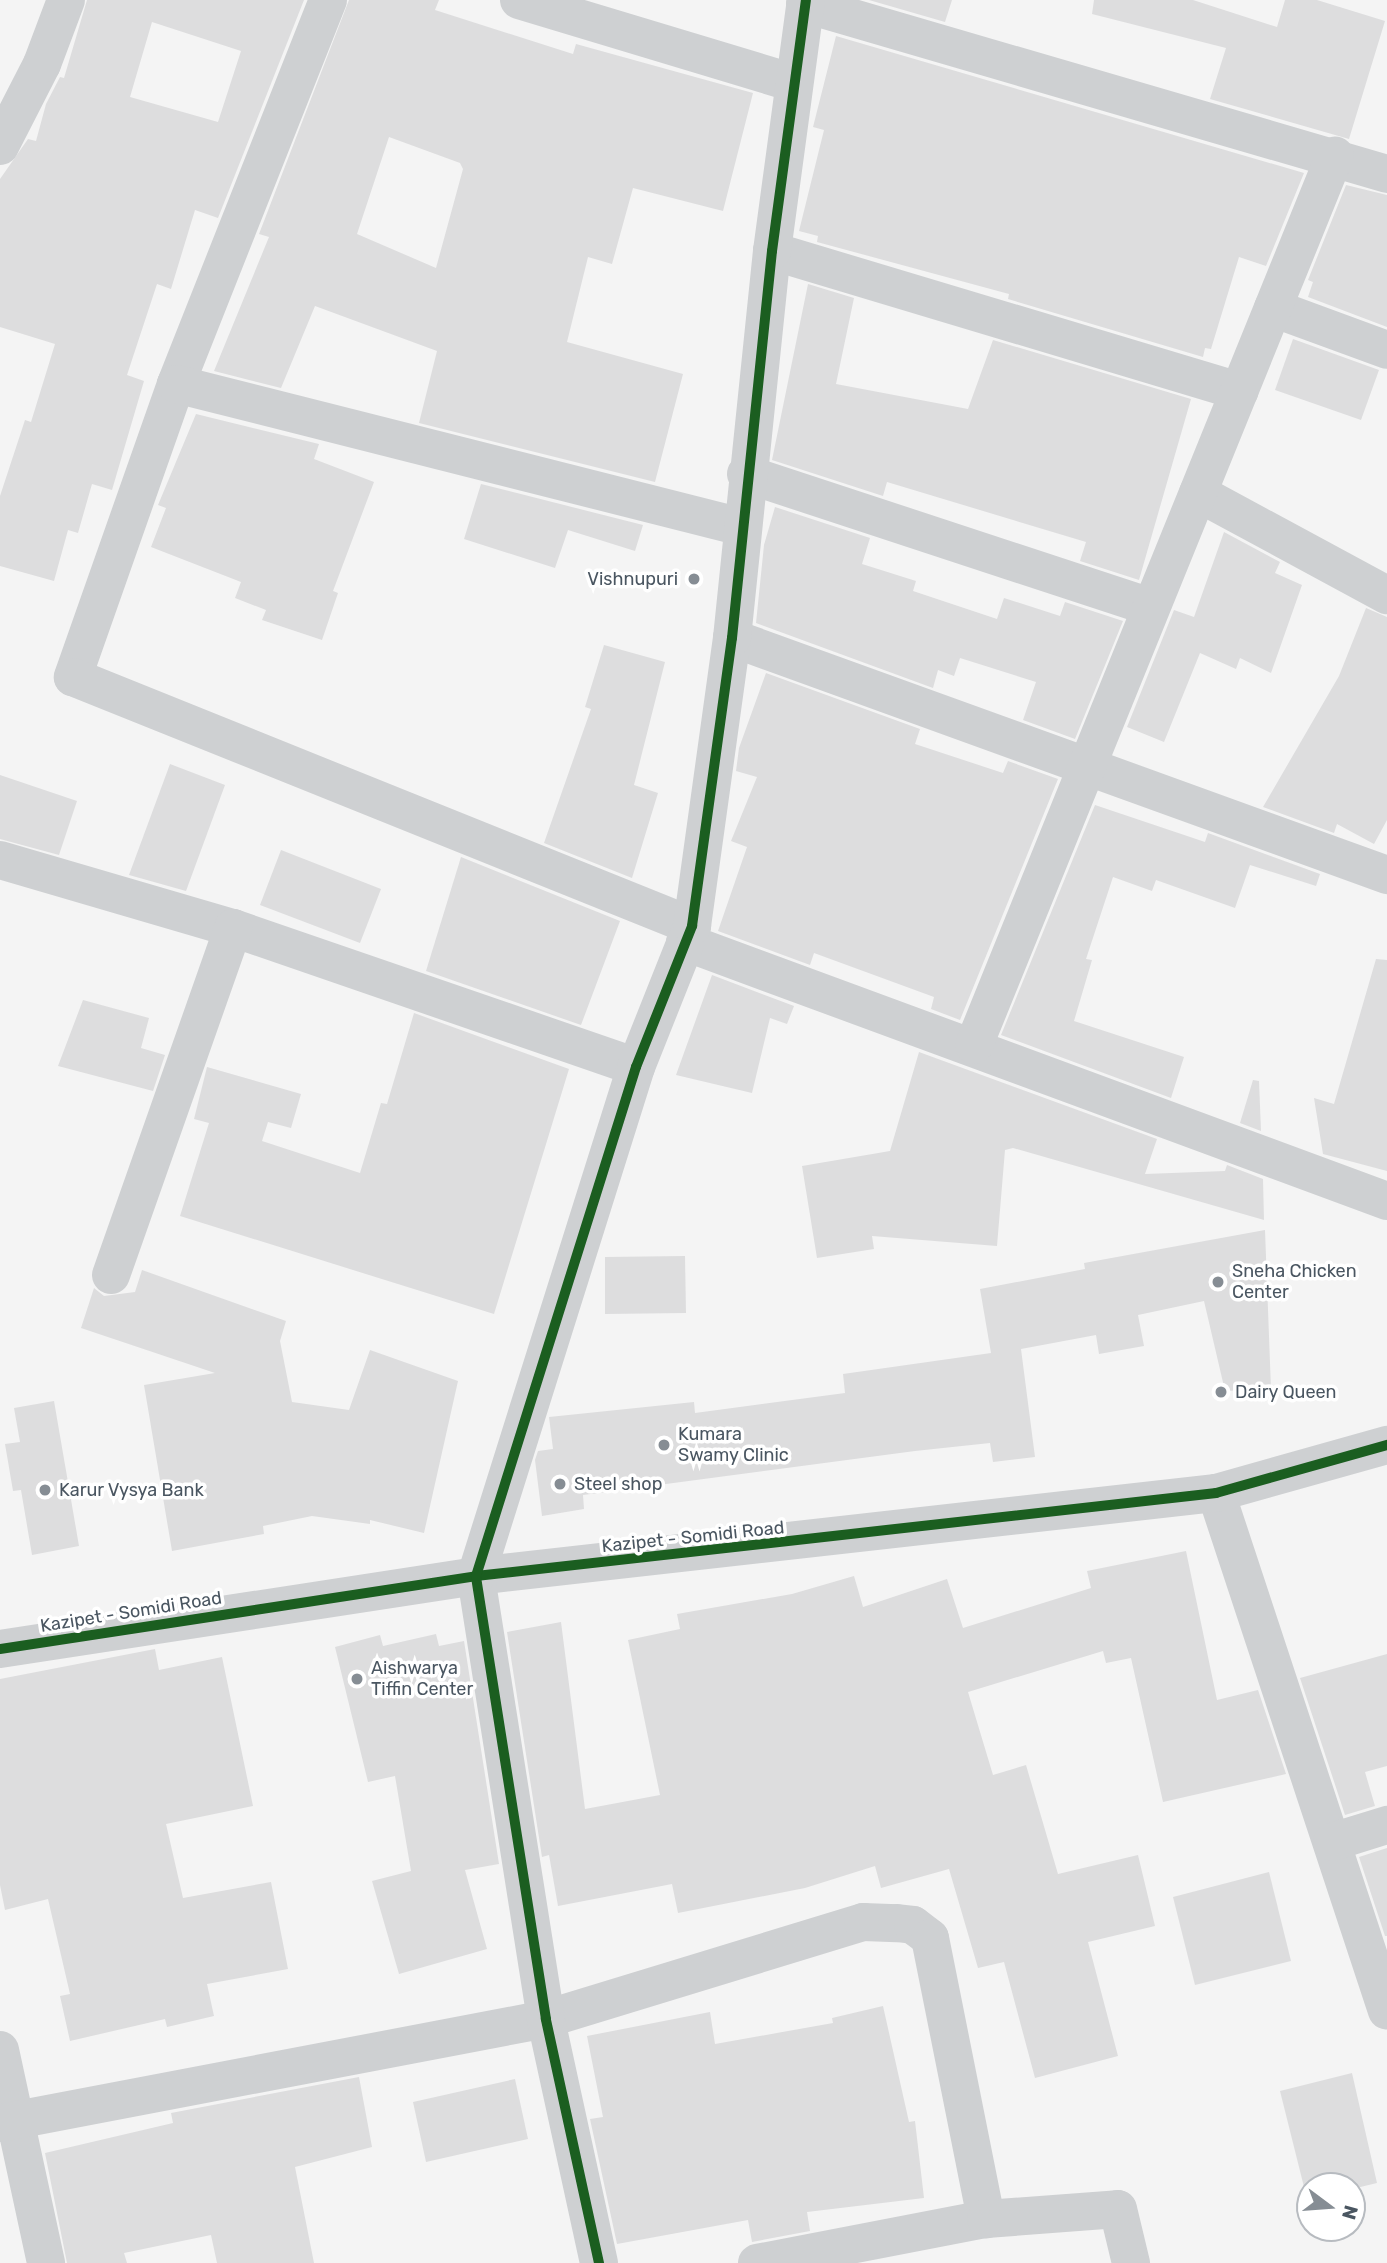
<!DOCTYPE html>
<html>
<head>
<meta charset="utf-8">
<style>
  body { margin:0 }
  #map { position:relative; width:1387px; height:2263px; overflow:hidden; background:#f4f4f4; font-family:Rubik,sans-serif }
  div>[style] { position:absolute }
  [style*='--x'] { left:calc(var(--x)*1px); top:calc(var(--y)*1px); width:calc(var(--w)*1px); rotate:calc(var(--a)*1deg) }
  .building>* { inset:0; background:#ddddde }
  .minor>* { height:38px; margin:-19px; padding:0 19px; transform-origin:19px; border-radius:19px; background:#ced0d2 }
  .cycleway>* { height:10px; margin:-5px; padding:0 5px; transform-origin:5px; border-radius:5px; background:#1b5e20 }
  .dots>* { width:19px; height:19px; translate:-50% -50%; box-sizing:border-box; border:4px solid #fff; border-radius:50% }
  span { translate:-50% -50%; white-space:nowrap; text-align:center; line-height:1.15; -webkit-text-stroke:7px #fff; paint-order:stroke }
  .poi-label { font-size:18px; color:#4a5661 }
  .right { translate:-100% -50%; text-align:right }
  .left { translate:0 -50%; text-align:left }
  .street-label { font-size:18px; color:#4a5661 }
  .north { position:absolute; left:1296px; top:2172px; width:70px; height:70px; box-sizing:border-box; background:#fff; border:2px solid #b7bbc0; border-radius:50%; rotate:106deg; font-size:19px; font-weight:700; line-height:28px; text-align:center; color:#4a5661 }
  .north::after { content:''; display:block; margin:auto; width:24px; height:32px; background:#868d94; clip-path:polygon(50% 0,100% 100%,50% 72%,0 100%) }
</style>
</head>
<body>
<div id="map">
  <div class="building">
    <div style="clip-path:polygon(evenodd,87px 0,304px 0,218px 218px,195px 210px,171px 289px,157px 284px,127px 375px,144px 381px,112px 490px,92px 484px,78px 533px,68px 530px,54px 581px,0 566px,0 496px,25px 420px,31px 422px,55px 344px,0 327px,0 179px,28px 139px,36px 141px,46px 104px,60px 77px,64px 78px,87px 0,152px 22px,241px 51px,218px 122px,130px 97px,152px 22px)"></div>
    <div style="clip-path:polygon(evenodd,349px 0,439px 0,435px 10px,573px 54px,576px 44px,753px 93px,723px 211px,633px 188px,612px 264px,588px 257px,567px 342px,683px 374px,655px 482px,419px 423px,437px 351px,315px 306px,281px 388px,214px 371px,269px 237px,259px 234px,349px 0,389px 137px,460px 163px,463px 169px,436px 268px,357px 234px,389px 137px)"></div>
    <div style="clip-path:polygon(869px 0,952px 0,945px 22px)"></div>
    <div style="clip-path:polygon(1094px 0,1193px 0,1277px 27px,1285px 0,1317px 0,1385px 21px,1349px 139px,1210px 99px,1226px 48px,1092px 14px)"></div>
    <div style="clip-path:polygon(836px 36px,1304px 173px,1266px 266px,1239px 257px,1211px 349px,1205px 348px,1203px 357px,1008px 299px,1009px 294px,817px 242px,818px 236px,799px 231px,824px 130px,813px 127px)"></div>
    <div style="clip-path:polygon(1346px 185px,1387px 195px,1387px 327px,1308px 297px,1313px 282px,1308px 280px)"></div>
    <div style="clip-path:polygon(808px 284px,854px 298px,836px 384px,968px 409px,993px 340px,1191px 399px,1139px 580px,1080px 561px,1086px 542px,887px 482px,883px 496px,772px 460px)"></div>
    <div style="clip-path:polygon(1293px 339px,1379px 370px,1361px 420px,1275px 390px)"></div>
    <div style="clip-path:polygon(196px 414px,319px 444px,314px 459px,374px 482px,333px 591px,338px 593px,322px 640px,262px 620px,266px 610px,235px 598px,241px 582px,151px 547px,166px 508px,158px 505px)"></div>
    <div style="clip-path:polygon(481px 484px,643px 525px,635px 551px,568px 530px,555px 568px,464px 539px)"></div>
    <div style="clip-path:polygon(775px 507px,870px 538px,862px 564px,916px 581px,913px 591px,997px 619px,1004px 598px,1060px 616px,1065px 602px,1123px 621px,1075px 739px,1023px 720px,1036px 682px,960px 658px,954px 676px,938px 670px,933px 688px,756px 623px,764px 545px)"></div>
    <div style="clip-path:polygon(1224px 532px,1280px 562px,1275px 573px,1302px 585px,1271px 673px,1240px 658px,1236px 669px,1200px 653px,1164px 742px,1127px 727px,1174px 610px,1194px 617px)"></div>
    <div style="clip-path:polygon(1366px 608px,1387px 617px,1387px 820px,1374px 844px,1337px 824px,1334px 833px,1263px 807px,1339px 676px)"></div>
    <div style="clip-path:polygon(604px 645px,665px 662px,634px 785px,658px 793px,632px 878px,544px 843px,591px 709px,585px 707px)"></div>
    <div style="clip-path:polygon(766px 673px,920px 729px,915px 744px,1003px 773px,1008px 761px,1058px 779px,960px 1020px,931px 1009px,934px 997px,814px 953px,810px 965px,718px 931px,747px 847px,731px 841px,757px 777px,736px 771px,739px 748px)"></div>
    <div style="clip-path:polygon(170px 764px,225px 785px,186px 891px,129px 875px)"></div>
    <div style="clip-path:polygon(0 775px,77px 801px,59px 855px,0 839px)"></div>
    <div style="clip-path:polygon(1095px 805px,1205px 842px,1208px 833px,1320px 874px,1316px 886px,1250px 865px,1235px 908px,1156px 880px,1152px 891px,1113px 877px,1086px 959px,1092px 960px,1074px 1021px,1184px 1057px,1171px 1098px,1001px 1035px)"></div>
    <div style="clip-path:polygon(281px 850px,381px 889px,360px 943px,260px 905px)"></div>
    <div style="clip-path:polygon(461px 857px,620px 921px,581px 1025px,426px 971px)"></div>
    <div style="clip-path:polygon(1376px 959px,1387px 960px,1387px 1171px,1323px 1154px,1314px 1098px,1334px 1104px)"></div>
    <div style="clip-path:polygon(712px 975px,794px 1006px,787px 1024px,770px 1018px,752px 1093px,676px 1075px)"></div>
    <div style="clip-path:polygon(83px 1000px,149px 1018px,141px 1048px,165px 1055px,153px 1091px,58px 1066px)"></div>
    <div style="clip-path:polygon(414px 1013px,569px 1069px,494px 1314px,180px 1216px,209px 1123px,194px 1119px,207px 1067px,301px 1094px,291px 1128px,268px 1122px,262px 1141px,360px 1173px,381px 1103px,387px 1104px)"></div>
    <div style="clip-path:polygon(919px 1052px,1157px 1139px,1145px 1174px,1225px 1171px,1227px 1165px,1263px 1179px,1264px 1220px,1013px 1148px,1005px 1150px,997px 1246px,872px 1236px,874px 1249px,817px 1258px,802px 1166px,890px 1151px)"></div>
    <div style="clip-path:polygon(1253px 1080px,1259px 1081px,1261px 1131px,1240px 1123px)"></div>
    <div style="clip-path:polygon(1265px 1230px,1271px 1389px,1225px 1391px,1204px 1301px,1138px 1315px,1144px 1346px,1099px 1354px,1096px 1335px,1021px 1349px,1035px 1457px,993px 1462px,990px 1443px,915px 1451px,583px 1495px,584px 1509px,542px 1516px,535px 1460px,538px 1451px,553px 1449px,549px 1417px,694px 1402px,695px 1413px,845px 1393px,843px 1374px,991px 1353px,980px 1289px,1085px 1269px,1084px 1263px)"></div>
    <div style="clip-path:polygon(685px 1256px,686px 1313px,605px 1314px,605px 1257px)"></div>
    <div style="clip-path:polygon(142px 1270px,286px 1321px,280px 1341px,292px 1402px,349px 1410px,370px 1350px,458px 1381px,424px 1533px,370px 1520px,370px 1524px,312px 1516px,263px 1526px,264px 1534px,172px 1551px,144px 1385px,215px 1373px,81px 1328px,94px 1288px,104px 1296px,135px 1292px)"></div>
    <div style="clip-path:polygon(54px 1401px,79px 1546px,32px 1555px,21px 1490px,13px 1491px,5px 1444px,20px 1442px,14px 1408px)"></div>
    <div style="clip-path:polygon(1186px 1551px,1217px 1700px,1258px 1690px,1286px 1774px,1163px 1802px,1131px 1658px,1106px 1663px,1103px 1651px,968px 1692px,993px 1775px,1026px 1765px,1058px 1874px,1138px 1855px,1155px 1926px,1088px 1942px,1118px 2056px,1035px 2078px,1004px 1962px,978px 1968px,949px 1869px,881px 1888px,875px 1866px,805px 1888px,678px 1913px,672px 1884px,558px 1906px,549px 1855px,542px 1857px,507px 1632px,561px 1622px,585px 1809px,660px 1795px,628px 1640px,680px 1629px,677px 1614px,792px 1594px,854px 1576px,863px 1607px,947px 1579px,963px 1628px,1091px 1588px,1087px 1571px)"></div>
    <div style="clip-path:polygon(436px 1634px,439px 1646px,464px 1641px,499px 1864px,465px 1870px,487px 1949px,399px 1974px,372px 1881px,411px 1871px,395px 1776px,368px 1782px,335px 1647px,380px 1635px,383px 1646px)"></div>
    <div style="clip-path:polygon(155px 1649px,159px 1670px,222px 1657px,253px 1806px,166px 1824px,183px 1898px,271px 1882px,288px 1969px,207px 1984px,214px 2016px,167px 2027px,165px 2019px,70px 2041px,60px 1996px,70px 1994px,48px 1899px,5px 1910px,0 1885px,0 1679px)"></div>
    <div style="clip-path:polygon(1387px 1654px,1387px 1766px,1365px 1772px,1375px 1806px,1345px 1815px,1300px 1678px)"></div>
    <div style="clip-path:polygon(1387px 1848px,1387px 1936px,1385px 1936px,1359px 1857px)"></div>
    <div style="clip-path:polygon(1269px 1872px,1291px 1961px,1195px 1985px,1173px 1897px)"></div>
    <div style="clip-path:polygon(883px 2006px,909px 2122px,915px 2121px,924px 2198px,807px 2212px,810px 2231px,752px 2242px,748px 2220px,617px 2244px,590px 2119px,603px 2117px,587px 2036px,710px 2012px,715px 2044px,833px 2023px,832px 2018px)"></div>
    <div style="clip-path:polygon(1352px 2073px,1377px 2183px,1352px 2189px,1310px 2186px,1307px 2199px,1280px 2091px)"></div>
    <div style="clip-path:polygon(359px 2077px,372px 2147px,295px 2167px,314px 2263px,217px 2263px,211px 2235px,124px 2253px,127px 2263px,67px 2263px,45px 2153px,173px 2123px,171px 2113px)"></div>
    <div style="clip-path:polygon(515px 2079px,528px 2139px,426px 2162px,413px 2102px)"></div>
  </div>
  <div class="minor">
    <div style="--x:328;--y:0;--w:413;--a:111.6"></div>
    <div style="--x:176;--y:384;--w:311;--a:109.4"></div>
    <div style="--x:73;--y:677;--w:667;--a:21.91"></div>
    <div style="--x:519;--y:0;--w:287;--a:16.8"></div>
    <div style="--x:805;--y:4;--w:606;--a:16.28"></div>
    <div style="--x:0;--y:146;--w:92;--a:-62.9"></div>
    <div style="--x:42;--y:64;--w:68;--a:-69.4"></div>
    <div style="--x:772;--y:251;--w:488;--a:16.7"></div>
    <div style="--x:1273;--y:308;--w:121;--a:20.2"></div>
    <div style="--x:176;--y:384;--w:584;--a:14.18"></div>
    <div style="--x:746;--y:474;--w:426;--a:18.2"></div>
    <div style="--x:1198;--y:493;--w:215;--a:28.4"></div>
    <div style="--x:732;--y:638;--w:697;--a:19.89"></div>
    <div style="--x:0;--y:860;--w:243;--a:16.3"></div>
    <div style="--x:233;--y:928;--w:426;--a:19"></div>
    <div style="--x:685;--y:942;--w:748;--a:20.25"></div>
    <div style="--x:974;--y:1045;--w:960;--a:-67.92"></div>
    <div style="--x:111;--y:1275;--w:368;--a:-70.6"></div>
    <div style="--x:1216;--y:1493;--w:545;--a:71.73"></div>
    <div style="--x:0;--y:1649;--w:482;--a:-8.7"></div>
    <div style="--x:476;--y:1576;--w:745;--a:-6.4"></div>
    <div style="--x:1216;--y:1493;--w:178;--a:-15.7"></div>
    <div style="--x:1332;--y:1842;--w:58;--a:-17.2"></div>
    <div style="--x:0;--y:2050;--w:218;--a:77.8"></div>
    <div style="--x:0;--y:2123;--w:556;--a:-10.78"></div>
    <div style="--x:546;--y:2019;--w:332;--a:-17"></div>
    <div style="--x:863;--y:1922;--w:34;--a:2"></div>
    <div style="--x:897;--y:1923;--w:16;--a:7"></div>
    <div style="--x:913;--y:1925;--w:21;--a:37"></div>
    <div style="--x:930;--y:1938;--w:287;--a:78.7"></div>
    <div style="--x:599;--y:2263;--w:250;--a:-102.3"></div>
    <div style="--x:546;--y:2019;--w:448;--a:-99"></div>
    <div style="--x:476;--y:1576;--w:534;--a:-72.55"></div>
    <div style="--x:636;--y:1067;--w:152;--a:-68.3"></div>
    <div style="--x:692;--y:926;--w:291;--a:-82.1"></div>
    <div style="--x:732;--y:638;--w:389;--a:-84.1"></div>
    <div style="--x:772;--y:251;--w:253;--a:-82.3"></div>
    <div style="--x:757;--y:2263;--w:233;--a:-10.9"></div>
    <div style="--x:986;--y:2219;--w:132;--a:-4.3"></div>
    <div style="--x:1118;--y:2209;--w:56;--a:76.5"></div>
  </div>
  <div class="cycleway">
    <div style="--x:0;--y:1649;--w:482;--a:-8.7"></div>
    <div style="--x:476;--y:1576;--w:745;--a:-6.4"></div>
    <div style="--x:1216;--y:1493;--w:178;--a:-15.7"></div>
    <div style="--x:599;--y:2263;--w:250;--a:-102.3"></div>
    <div style="--x:546;--y:2019;--w:448;--a:-99"></div>
    <div style="--x:476;--y:1576;--w:534;--a:-72.55"></div>
    <div style="--x:636;--y:1067;--w:152;--a:-68.3"></div>
    <div style="--x:692;--y:926;--w:291;--a:-82.1"></div>
    <div style="--x:732;--y:638;--w:389;--a:-84.1"></div>
    <div style="--x:772;--y:251;--w:253;--a:-82.3"></div>
  </div>
  <div class="dots">
    <div style="left:694px;top:579px;background:#868d94"></div>
    <div style="left:1218px;top:1282px;background:#868d94"></div>
    <div style="left:1221px;top:1392px;background:#868d94"></div>
    <div style="left:664px;top:1445px;background:#868d94"></div>
    <div style="left:560px;top:1484px;background:#868d94"></div>
    <div style="left:45px;top:1490px;background:#868d94"></div>
    <div style="left:357px;top:1679px;background:#868d94"></div>
  </div>
  <div class="poi-label">
    <span class="right" style="left:678px;top:579px">Vishnupuri</span>
    <span class="left" style="left:1232px;top:1282px">Sneha Chicken<br>Center</span>
    <span class="left" style="left:1235px;top:1392px">Dairy Queen</span>
    <span class="left" style="left:678px;top:1445px">Kumara<br>Swamy Clinic</span>
    <span class="left" style="left:574px;top:1484px">Steel shop</span>
    <span class="left" style="left:59px;top:1490px">Karur Vysya Bank</span>
    <span class="left" style="left:371px;top:1679px">Aishwarya<br>Tiffin Center</span>
  </div>
  <div class="street-label">
    <span style="left:693px;top:1537px;rotate:-6deg">Kazipet - Somidi Road</span>
    <span style="left:131px;top:1612px;rotate:-9deg">Kazipet - Somidi Road</span>
  </div>
  <div class="north">N</div>
</div>
</body>
</html>
